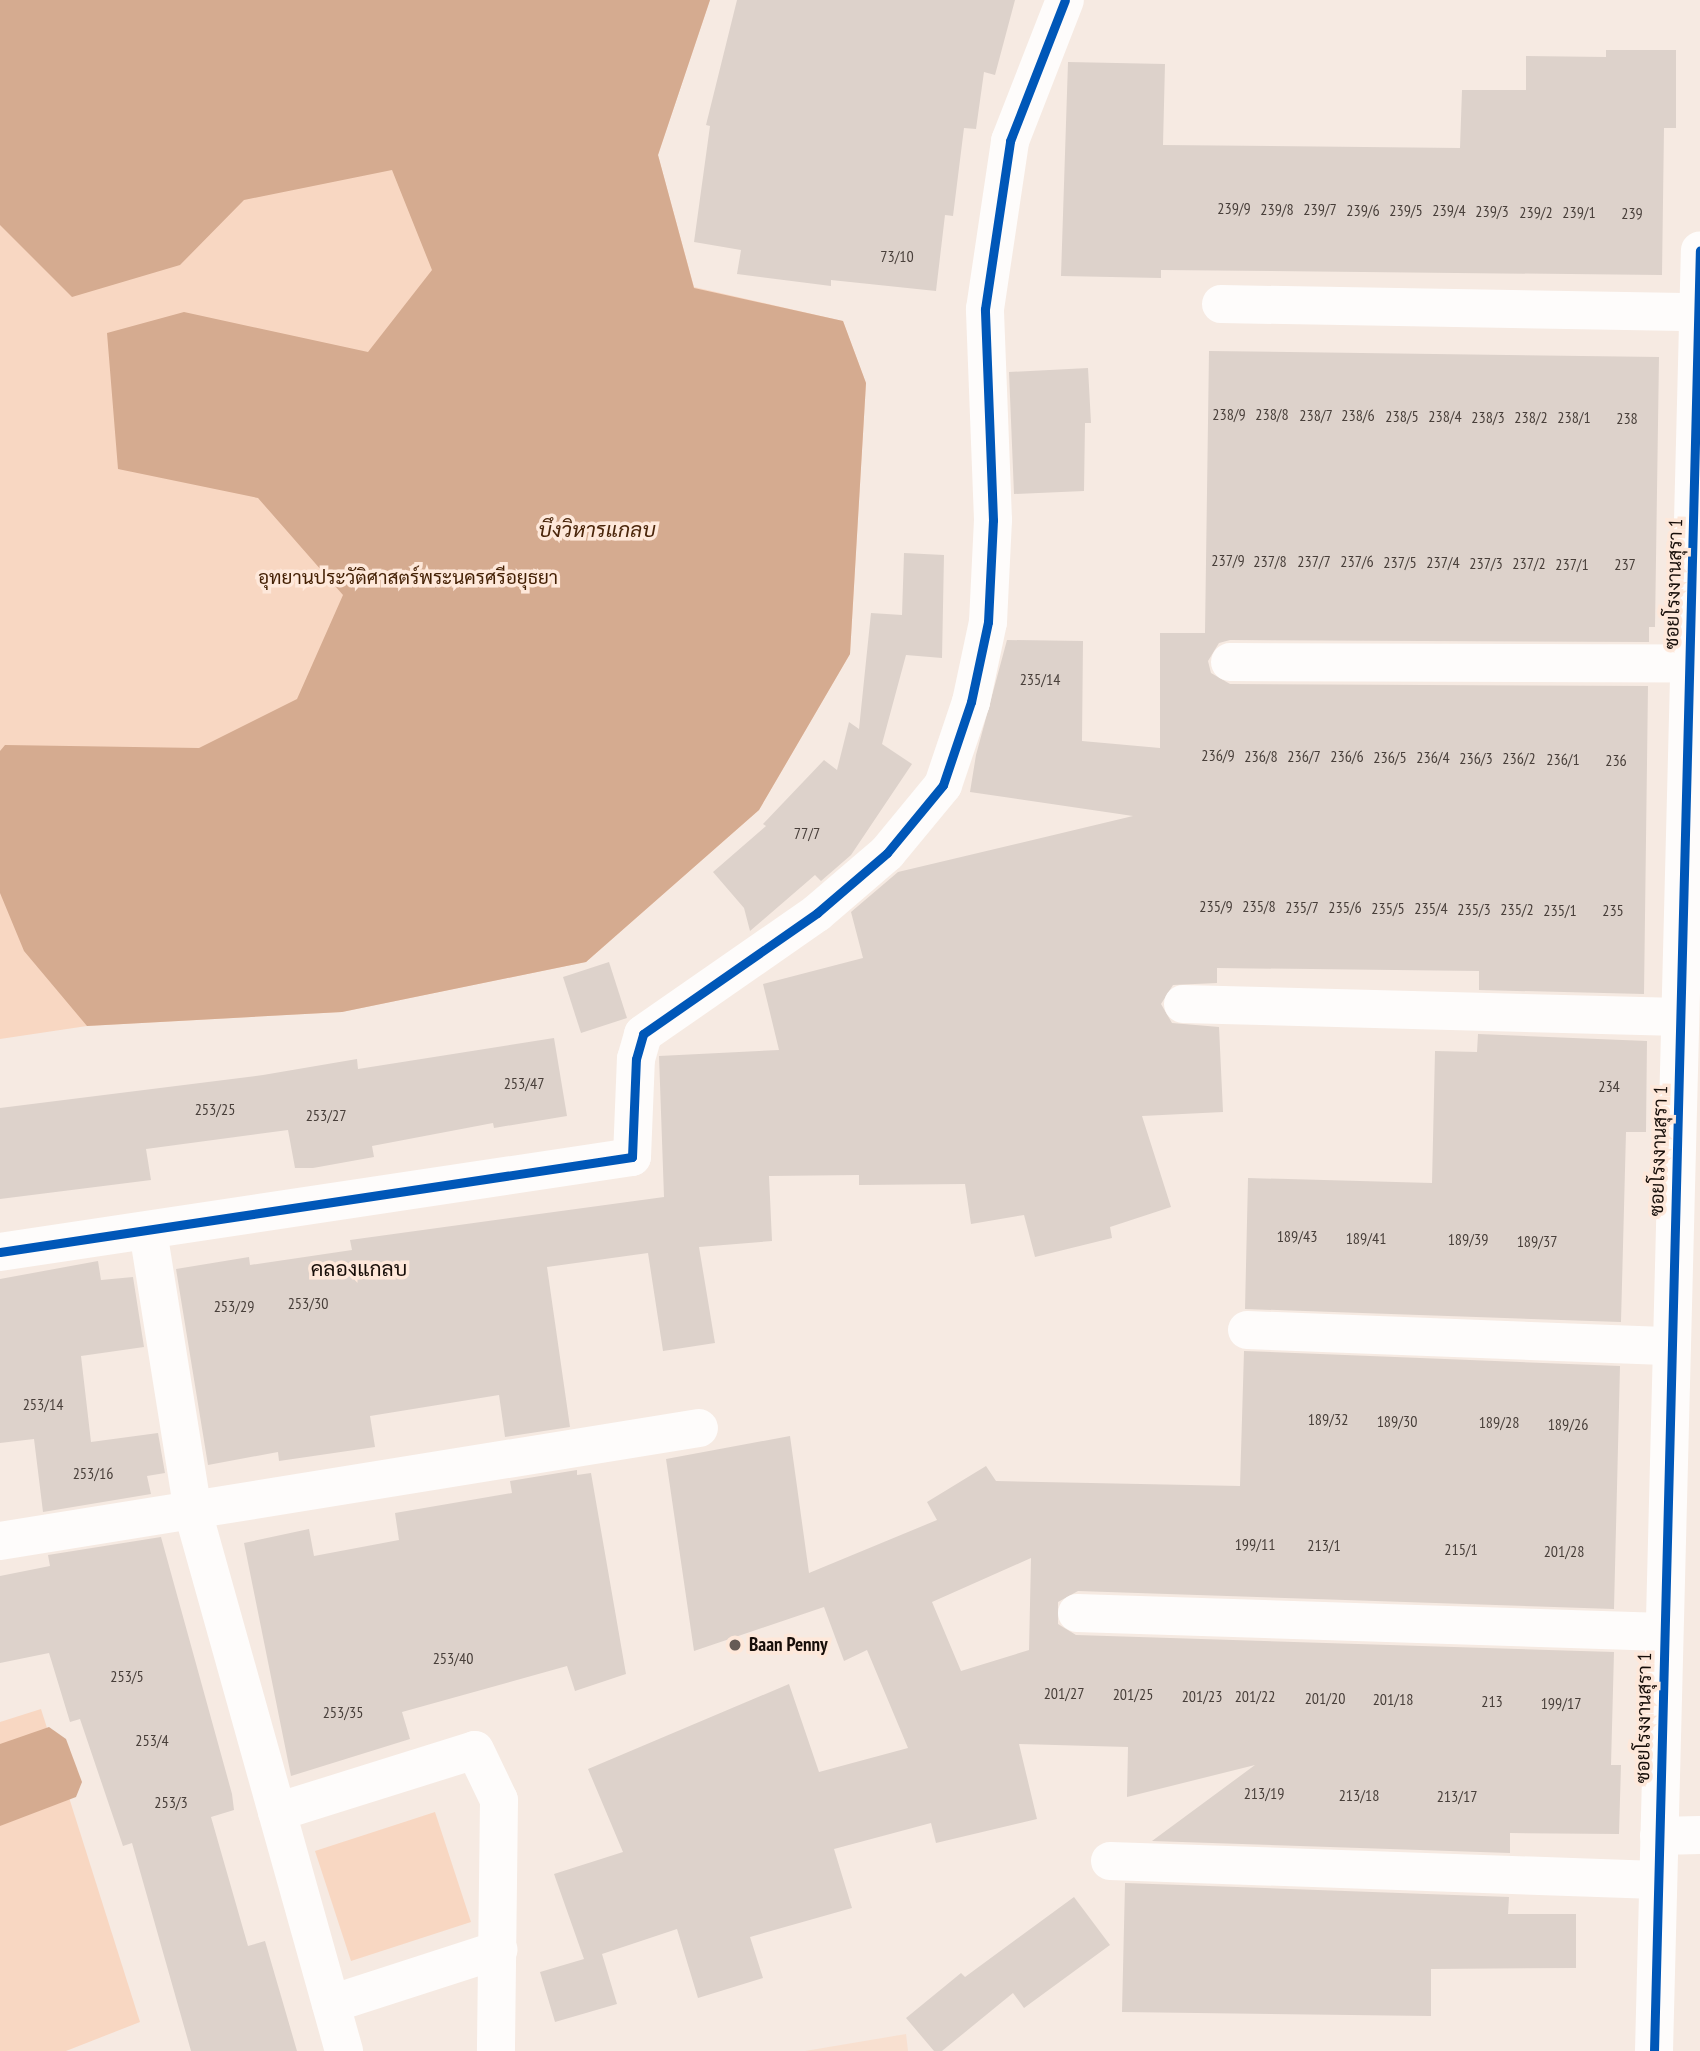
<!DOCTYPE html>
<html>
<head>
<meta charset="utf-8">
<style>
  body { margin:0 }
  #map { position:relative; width:1700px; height:2051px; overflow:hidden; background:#f6eae2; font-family:"PT Sans Narrow",Sarabun,sans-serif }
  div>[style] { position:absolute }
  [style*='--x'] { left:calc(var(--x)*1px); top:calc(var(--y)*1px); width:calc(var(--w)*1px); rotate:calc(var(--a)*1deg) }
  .built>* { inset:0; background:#f8e0d0 }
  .green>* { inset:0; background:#f8d7c2 }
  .water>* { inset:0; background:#d5ab90 }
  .building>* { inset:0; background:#ddd2cb }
  .street>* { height:38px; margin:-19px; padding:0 19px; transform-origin:19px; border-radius:19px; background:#fefcfb }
  .cycleway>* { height:9px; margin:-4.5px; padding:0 4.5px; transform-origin:4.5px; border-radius:4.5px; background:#0057b8 }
  .dots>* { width:19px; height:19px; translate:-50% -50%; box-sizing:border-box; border:4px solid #fee8da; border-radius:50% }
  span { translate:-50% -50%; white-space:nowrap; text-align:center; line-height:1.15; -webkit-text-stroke:7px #fee8da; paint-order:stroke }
  .number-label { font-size:16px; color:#483f3a }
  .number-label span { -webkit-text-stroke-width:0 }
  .park-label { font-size:19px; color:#431f03 }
  .street-label { font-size:19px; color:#170e09 }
  .poi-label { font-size:19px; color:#170e09; font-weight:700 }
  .left { translate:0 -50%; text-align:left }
  .water-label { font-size:21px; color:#4b260b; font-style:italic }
  .neighbourhood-label { font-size:21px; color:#170e09 }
</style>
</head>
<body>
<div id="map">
  <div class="built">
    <div style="clip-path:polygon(906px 2034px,908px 2051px,805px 2051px)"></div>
  </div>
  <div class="green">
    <div style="clip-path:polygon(0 0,710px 0,658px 155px,694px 287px,843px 321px,866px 383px,850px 654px,759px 810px,586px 962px,342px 1012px,87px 1026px,0 1039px)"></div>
    <div style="clip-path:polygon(41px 1709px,140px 2022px,66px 2051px,0 2051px,0 1722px)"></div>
    <div style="clip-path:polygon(435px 1812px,471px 1922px,351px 1961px,315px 1851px)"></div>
  </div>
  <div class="water">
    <div style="clip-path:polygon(0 0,710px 0,658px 155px,694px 288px,843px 321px,866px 383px,850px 654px,759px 810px,586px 962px,342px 1012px,87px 1026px,24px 951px,0 893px,0 751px,5px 745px,199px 748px,297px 699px,343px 595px,258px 498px,118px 469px,107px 333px,184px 312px,368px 352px,432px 270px,392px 170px,244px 200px,180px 265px,72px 297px,0 225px)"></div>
    <div style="clip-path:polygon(49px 1727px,66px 1739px,82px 1782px,76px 1797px,0 1826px,0 1744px)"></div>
  </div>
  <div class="building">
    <div style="clip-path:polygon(737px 0,1015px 0,995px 75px,984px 72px,976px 129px,964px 128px,953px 216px,945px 215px,936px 291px,831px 280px,831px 286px,737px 274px,741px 250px,694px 242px,710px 126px,706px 125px)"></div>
    <div style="clip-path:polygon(1606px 50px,1676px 50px,1676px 128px,1664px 128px,1662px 275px,1161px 270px,1161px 278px,1061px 276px,1068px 62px,1165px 64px,1163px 145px,1460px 148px,1462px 90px,1526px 90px,1526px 56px,1606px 57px)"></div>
    <div style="clip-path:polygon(1209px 351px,1659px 357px,1655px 627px,1649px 627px,1649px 642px,1230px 640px,1219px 643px,1208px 661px,1211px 673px,1230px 684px,1648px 686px,1644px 994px,1479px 990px,1479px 971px,1217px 968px,1217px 983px,1173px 985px,1161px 1004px,1172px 1023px,1219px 1027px,1223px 1112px,1142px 1116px,1171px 1207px,1110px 1227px,1112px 1238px,1035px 1257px,1024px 1215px,971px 1224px,965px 1184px,859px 1185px,859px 1175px,769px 1176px,772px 1241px,699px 1247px,715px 1343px,663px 1351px,648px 1253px,547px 1267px,570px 1427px,505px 1437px,499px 1395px,370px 1416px,375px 1447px,279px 1461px,278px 1452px,208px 1465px,176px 1269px,249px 1257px,250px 1265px,352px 1250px,350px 1240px,664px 1197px,659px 1056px,779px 1050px,763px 984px,863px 958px,851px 912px,898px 872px,1133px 816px,970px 792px,976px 755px,1007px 640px,1083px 641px,1082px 741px,1160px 748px,1160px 633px,1205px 633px)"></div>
    <div style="clip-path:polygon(1088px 368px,1091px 423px,1085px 423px,1084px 491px,1014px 494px,1009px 372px)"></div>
    <div style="clip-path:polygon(904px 553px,944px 555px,942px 658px,906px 655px,882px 744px,912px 764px,851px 855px,821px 881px,815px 875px,750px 931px,744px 908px,713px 872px,766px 826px,763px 824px,824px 760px,837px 770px,849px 722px,859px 729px,871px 613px,902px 615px)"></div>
    <div style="clip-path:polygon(609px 962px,627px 1018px,581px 1033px,563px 977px)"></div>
    <div style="clip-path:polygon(1478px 1034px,1647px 1041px,1646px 1132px,1626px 1132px,1621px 1322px,1245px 1309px,1248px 1178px,1432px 1183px,1435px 1051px,1477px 1052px)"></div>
    <div style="clip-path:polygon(554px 1038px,567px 1116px,494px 1128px,493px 1123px,372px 1146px,374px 1157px,313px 1168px,295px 1168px,288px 1130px,146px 1149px,151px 1180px,0 1199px,0 1108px,263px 1075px,357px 1059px,358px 1069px)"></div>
    <div style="clip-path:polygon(98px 1261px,101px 1280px,133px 1277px,144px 1347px,81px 1356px,91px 1442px,158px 1433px,165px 1473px,147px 1476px,151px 1494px,43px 1512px,34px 1439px,0 1443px,0 1279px)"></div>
    <div style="clip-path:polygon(evenodd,1244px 1351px,1620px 1366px,1614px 1609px,1078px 1591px,1058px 1602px,1058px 1624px,1076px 1635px,1614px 1652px,1611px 1765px,1621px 1765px,1619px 1834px,1510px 1833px,1510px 1853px,1152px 1841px,1255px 1765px,1127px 1797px,1128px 1747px,1019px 1744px,1037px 1819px,936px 1843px,931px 1823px,834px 1849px,852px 1908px,750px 1937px,763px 1978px,698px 1998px,677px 1929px,602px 1954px,617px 2004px,555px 2022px,540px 1972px,584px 1959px,554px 1874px,623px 1852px,588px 1769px,789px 1684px,819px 1772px,908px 1748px,867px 1650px,844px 1661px,824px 1607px,694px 1651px,666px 1459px,790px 1436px,809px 1573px,937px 1520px,927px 1502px,986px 1466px,996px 1481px,1240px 1486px,1244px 1351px,1031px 1558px,1029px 1650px,961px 1671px,932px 1602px,1031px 1558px)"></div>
    <div style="clip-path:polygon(577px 1470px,577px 1475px,591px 1473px,626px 1674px,575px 1691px,567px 1666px,402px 1712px,410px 1739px,291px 1776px,244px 1543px,309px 1529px,314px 1556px,399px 1540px,395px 1513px,512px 1493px,510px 1481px)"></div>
    <div style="clip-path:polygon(161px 1537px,232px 1794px,234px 1810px,211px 1817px,248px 1946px,265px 1941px,297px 2051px,191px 2051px,132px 1843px,123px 1846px,80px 1719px,70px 1722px,49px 1653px,0 1663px,0 1576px,50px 1566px,48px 1555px)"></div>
    <div style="clip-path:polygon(1125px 1883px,1509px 1897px,1508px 1914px,1576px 1914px,1576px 1968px,1431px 1969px,1431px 2016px,1122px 2012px)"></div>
    <div style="clip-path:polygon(1074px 1897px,1110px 1945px,1024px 2008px,1013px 1993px,942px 2051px,934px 2051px,906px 2018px,961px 1973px,965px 1977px)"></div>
  </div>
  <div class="street">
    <div style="--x:1221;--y:304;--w:477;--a:1"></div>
    <div style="--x:1230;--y:662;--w:459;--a:0.2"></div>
    <div style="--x:1183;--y:1004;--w:497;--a:1.5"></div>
    <div style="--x:148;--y:1231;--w:285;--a:80.9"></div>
    <div style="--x:193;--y:1512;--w:560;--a:74.35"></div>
    <div style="--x:0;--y:1252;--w:639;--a:-8.55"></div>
    <div style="--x:632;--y:1157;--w:98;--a:-87.7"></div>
    <div style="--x:636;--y:1059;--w:26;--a:-74"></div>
    <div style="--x:643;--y:1034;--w:212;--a:-34.8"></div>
    <div style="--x:817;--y:913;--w:92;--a:-40.6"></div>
    <div style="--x:887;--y:853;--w:88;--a:-50.5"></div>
    <div style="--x:943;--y:785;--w:88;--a:-71.4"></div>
    <div style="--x:971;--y:702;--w:82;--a:-78"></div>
    <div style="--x:988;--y:622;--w:102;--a:-87.2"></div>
    <div style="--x:993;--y:520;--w:211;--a:-92.2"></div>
    <div style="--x:985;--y:309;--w:170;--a:-81.5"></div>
    <div style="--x:1010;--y:141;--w:151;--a:-68.7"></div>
    <div style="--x:1247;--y:1330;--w:425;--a:2.2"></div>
    <div style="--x:0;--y:1541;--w:708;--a:-9.18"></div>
    <div style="--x:1077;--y:1613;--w:587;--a:1.85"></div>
    <div style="--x:277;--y:1812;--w:207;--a:-17.4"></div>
    <div style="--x:475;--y:1750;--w:55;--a:64.4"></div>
    <div style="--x:499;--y:1800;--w:251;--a:90.7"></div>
    <div style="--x:1659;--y:1836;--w:41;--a:-1.4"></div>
    <div style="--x:1110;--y:1861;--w:547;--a:1.99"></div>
    <div style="--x:331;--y:2004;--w:176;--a:-17.9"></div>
    <div style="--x:1654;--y:2051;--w:1801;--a:-88.54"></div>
  </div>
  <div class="cycleway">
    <div style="--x:0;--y:1252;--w:639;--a:-8.55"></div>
    <div style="--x:632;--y:1157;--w:98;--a:-87.7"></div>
    <div style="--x:636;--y:1059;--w:26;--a:-74"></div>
    <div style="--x:643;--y:1034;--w:212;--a:-34.8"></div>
    <div style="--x:817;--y:913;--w:92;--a:-40.6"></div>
    <div style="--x:887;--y:853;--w:88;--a:-50.5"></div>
    <div style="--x:943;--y:785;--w:88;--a:-71.4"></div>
    <div style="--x:971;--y:702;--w:82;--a:-78"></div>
    <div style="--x:988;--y:622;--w:102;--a:-87.2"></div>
    <div style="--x:993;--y:520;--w:211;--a:-92.2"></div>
    <div style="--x:985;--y:309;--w:170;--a:-81.5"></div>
    <div style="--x:1010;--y:141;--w:151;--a:-68.7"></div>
    <div style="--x:1654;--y:2051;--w:1801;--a:-88.54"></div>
  </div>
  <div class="dots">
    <div style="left:735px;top:1645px;background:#655b55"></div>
  </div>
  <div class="number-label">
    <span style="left:1234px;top:208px">239/9</span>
    <span style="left:1277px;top:209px">239/8</span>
    <span style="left:1320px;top:209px">239/7</span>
    <span style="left:1363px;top:210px">239/6</span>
    <span style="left:1406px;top:210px">239/5</span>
    <span style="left:1449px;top:210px">239/4</span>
    <span style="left:1492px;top:211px">239/3</span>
    <span style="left:1536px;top:212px">239/2</span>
    <span style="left:1579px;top:212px">239/1</span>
    <span style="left:1632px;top:213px">239</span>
    <span style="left:897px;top:256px">73/10</span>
    <span style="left:1229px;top:414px">238/9</span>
    <span style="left:1272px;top:414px">238/8</span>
    <span style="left:1316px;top:415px">238/7</span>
    <span style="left:1358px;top:415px">238/6</span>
    <span style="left:1402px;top:416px">238/5</span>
    <span style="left:1445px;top:416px">238/4</span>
    <span style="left:1488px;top:417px">238/3</span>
    <span style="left:1531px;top:417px">238/2</span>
    <span style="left:1574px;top:417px">238/1</span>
    <span style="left:1627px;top:418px">238</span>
    <span style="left:1228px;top:560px">237/9</span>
    <span style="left:1270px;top:561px">237/8</span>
    <span style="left:1314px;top:561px">237/7</span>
    <span style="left:1357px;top:561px">237/6</span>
    <span style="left:1400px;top:562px">237/5</span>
    <span style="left:1443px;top:562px">237/4</span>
    <span style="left:1486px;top:563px">237/3</span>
    <span style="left:1529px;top:563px">237/2</span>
    <span style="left:1572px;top:564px">237/1</span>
    <span style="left:1625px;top:564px">237</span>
    <span style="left:1040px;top:679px">235/14</span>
    <span style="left:1218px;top:755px">236/9</span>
    <span style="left:1261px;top:756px">236/8</span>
    <span style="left:1304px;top:756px">236/7</span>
    <span style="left:1347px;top:756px">236/6</span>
    <span style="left:1390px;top:757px">236/5</span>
    <span style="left:1433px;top:757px">236/4</span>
    <span style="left:1476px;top:758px">236/3</span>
    <span style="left:1519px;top:758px">236/2</span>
    <span style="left:1563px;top:759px">236/1</span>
    <span style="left:1616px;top:760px">236</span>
    <span style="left:807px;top:833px">77/7</span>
    <span style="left:1216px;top:906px">235/9</span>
    <span style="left:1259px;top:906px">235/8</span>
    <span style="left:1302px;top:907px">235/7</span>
    <span style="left:1345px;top:907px">235/6</span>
    <span style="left:1388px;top:908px">235/5</span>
    <span style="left:1431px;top:908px">235/4</span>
    <span style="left:1474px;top:909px">235/3</span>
    <span style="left:1517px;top:909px">235/2</span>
    <span style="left:1560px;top:910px">235/1</span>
    <span style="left:1613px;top:910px">235</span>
    <span style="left:524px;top:1083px">253/47</span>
    <span style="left:1609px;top:1086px">234</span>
    <span style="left:215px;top:1109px">253/25</span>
    <span style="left:326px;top:1115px">253/27</span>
    <span style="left:1297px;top:1236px">189/43</span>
    <span style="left:1366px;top:1238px">189/41</span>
    <span style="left:1468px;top:1239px">189/39</span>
    <span style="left:1537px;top:1241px">189/37</span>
    <span style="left:308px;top:1303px">253/30</span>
    <span style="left:234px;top:1306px">253/29</span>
    <span style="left:43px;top:1404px">253/14</span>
    <span style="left:1328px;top:1419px">189/32</span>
    <span style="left:1397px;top:1421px">189/30</span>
    <span style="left:1499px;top:1422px">189/28</span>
    <span style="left:1568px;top:1424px">189/26</span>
    <span style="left:93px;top:1473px">253/16</span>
    <span style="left:1255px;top:1544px">199/11</span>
    <span style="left:1324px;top:1545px">213/1</span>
    <span style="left:1461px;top:1549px">215/1</span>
    <span style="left:1564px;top:1551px">201/28</span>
    <span style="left:453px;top:1658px">253/40</span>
    <span style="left:127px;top:1676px">253/5</span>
    <span style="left:1064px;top:1693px">201/27</span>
    <span style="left:1133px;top:1694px">201/25</span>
    <span style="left:1202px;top:1696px">201/23</span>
    <span style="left:1255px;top:1696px">201/22</span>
    <span style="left:1325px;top:1698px">201/20</span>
    <span style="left:1393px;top:1699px">201/18</span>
    <span style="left:1492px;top:1701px">213</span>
    <span style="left:1561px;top:1703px">199/17</span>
    <span style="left:343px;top:1712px">253/35</span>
    <span style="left:152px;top:1740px">253/4</span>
    <span style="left:1264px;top:1793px">213/19</span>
    <span style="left:1359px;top:1795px">213/18</span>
    <span style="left:1457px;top:1796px">213/17</span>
    <span style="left:171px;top:1802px">253/3</span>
  </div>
  <div class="park-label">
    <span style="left:408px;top:578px">อุทยานประวัติศาสตร์พระนครศรีอยุธยา</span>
  </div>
  <div class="street-label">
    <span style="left:1674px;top:584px;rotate:-88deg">ซอยโรงงานสุรา 1</span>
    <span style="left:1659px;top:1151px;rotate:-88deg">ซอยโรงงานสุรา 1</span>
    <span style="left:1644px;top:1718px;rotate:-89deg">ซอยโรงงานสุรา 1</span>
  </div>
  <div class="poi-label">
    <span class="left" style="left:749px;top:1645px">Baan Penny</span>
  </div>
  <div class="water-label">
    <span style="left:597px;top:530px">บึงวิหารแกลบ</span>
  </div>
  <div class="neighbourhood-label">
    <span style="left:359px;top:1269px">คลองแกลบ</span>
  </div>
</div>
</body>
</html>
